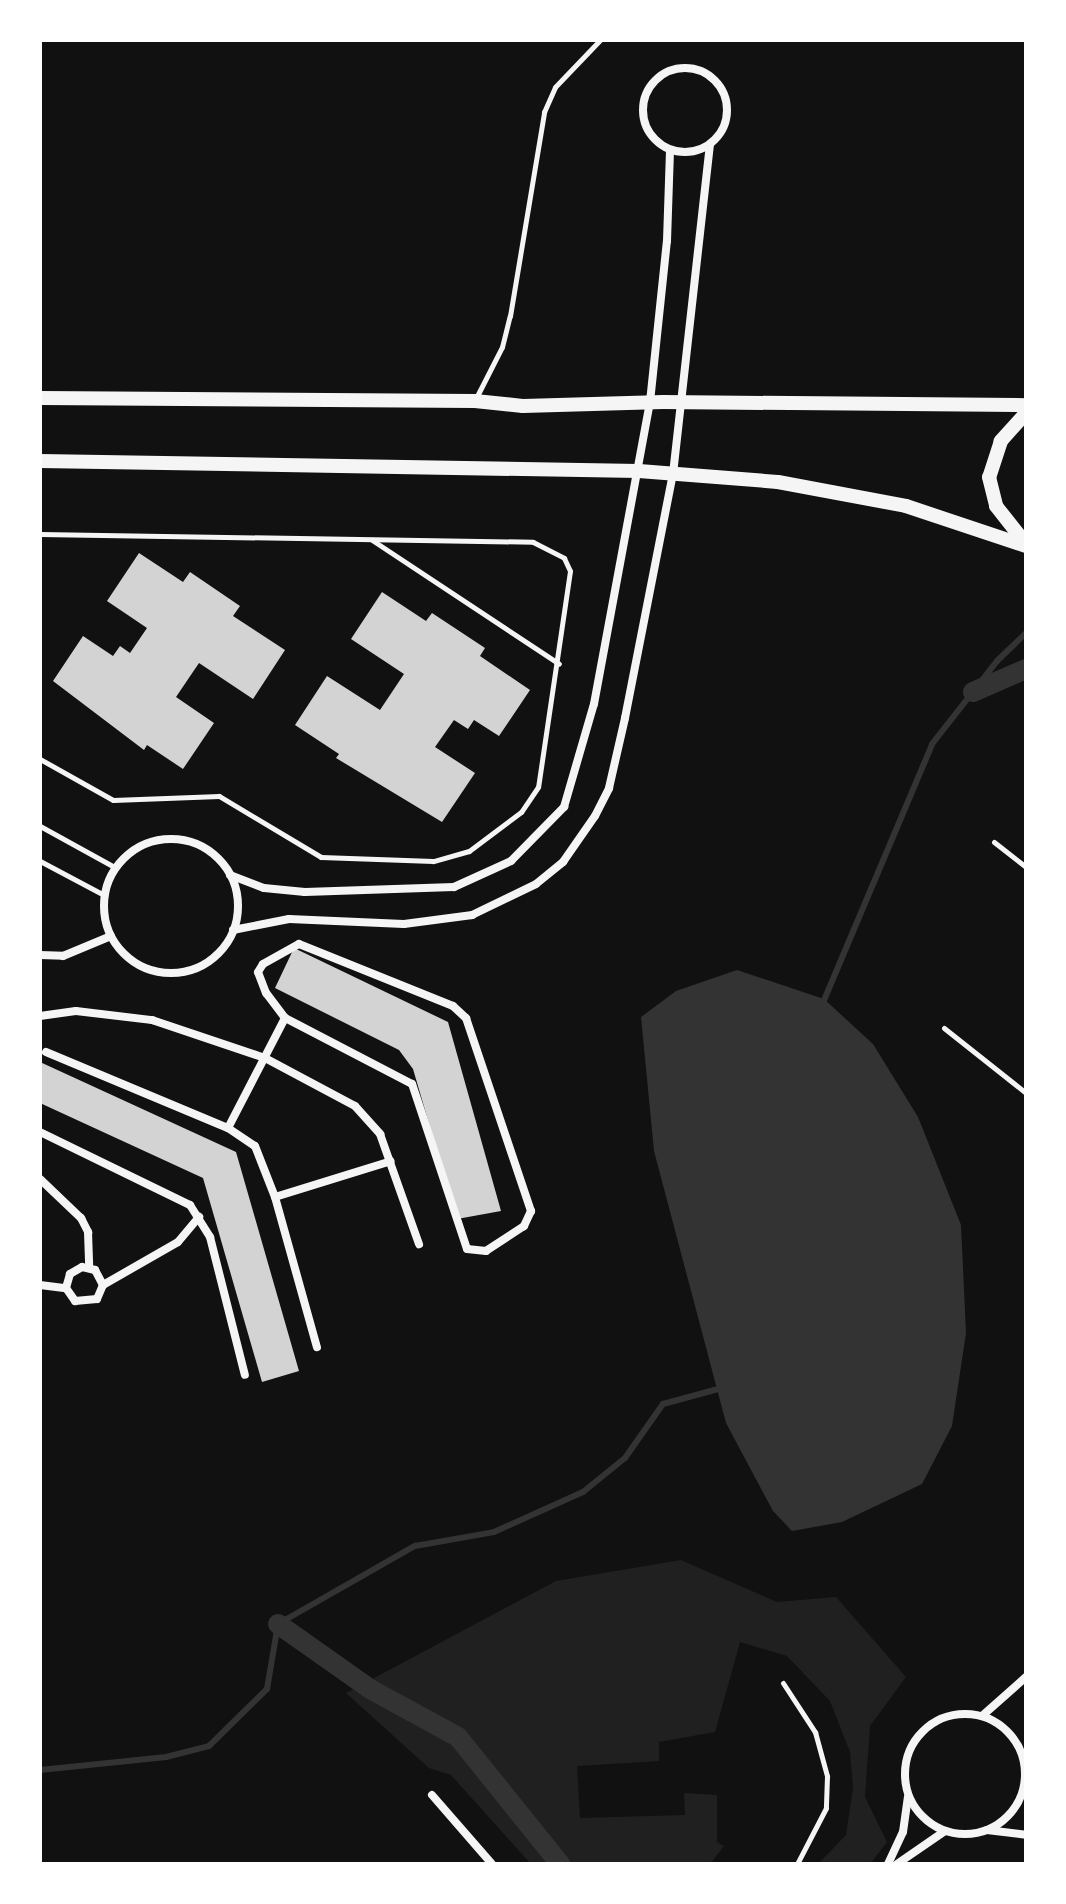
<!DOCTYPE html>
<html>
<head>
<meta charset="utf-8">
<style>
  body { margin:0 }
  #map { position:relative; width:1066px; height:1904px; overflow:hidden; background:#111; font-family:Manrope,sans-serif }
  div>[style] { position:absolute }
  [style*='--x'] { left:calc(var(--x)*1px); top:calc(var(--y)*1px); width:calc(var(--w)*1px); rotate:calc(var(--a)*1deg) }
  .green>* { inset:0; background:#202020 }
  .water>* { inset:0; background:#333 }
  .stream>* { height:6px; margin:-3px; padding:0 3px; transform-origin:3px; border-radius:3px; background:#333 }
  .canal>* { height:20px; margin:-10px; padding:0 10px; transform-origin:10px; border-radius:10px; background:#333 }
  .building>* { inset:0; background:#d3d3d3 }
  .service>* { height:5px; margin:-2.5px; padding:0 2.5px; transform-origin:2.5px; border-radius:2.5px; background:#f5f5f5 }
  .minor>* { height:8px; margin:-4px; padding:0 4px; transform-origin:4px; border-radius:4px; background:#f5f5f5 }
  .minor>.ring { margin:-4px; padding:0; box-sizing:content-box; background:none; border:8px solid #f5f5f5; border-radius:50% }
  .secondary>* { height:14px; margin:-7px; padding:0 7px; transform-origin:7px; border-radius:7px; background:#f5f5f5 }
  span { translate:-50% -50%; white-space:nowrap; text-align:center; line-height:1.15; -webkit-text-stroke:6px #fff; paint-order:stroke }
  .frame { position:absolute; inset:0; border:42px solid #fff; pointer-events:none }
</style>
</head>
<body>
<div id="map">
  <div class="green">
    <div style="clip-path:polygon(681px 1560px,777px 1602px,836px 1597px,906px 1677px,870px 1726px,865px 1797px,887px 1842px,870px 1864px,818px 1864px,846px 1835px,853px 1788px,850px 1752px,830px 1701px,787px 1656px,740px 1642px,715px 1732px,659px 1742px,659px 1761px,577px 1766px,580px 1818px,685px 1815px,684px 1793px,717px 1795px,717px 1842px,724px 1846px,710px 1864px,531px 1864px,451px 1775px,429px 1768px,346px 1693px,556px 1581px)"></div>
  </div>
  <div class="water">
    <div style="clip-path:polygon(737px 970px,824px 999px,873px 1044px,918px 1117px,961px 1225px,966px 1333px,952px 1426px,922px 1484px,842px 1522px,792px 1531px,773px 1511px,726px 1423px,654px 1151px,641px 1017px,676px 991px)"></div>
  </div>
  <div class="stream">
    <div style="--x:822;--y:1005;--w:283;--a:-67.1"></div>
    <div style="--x:932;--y:744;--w:105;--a:-51.9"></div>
    <div style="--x:997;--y:661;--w:40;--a:-44"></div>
    <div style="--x:40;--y:1770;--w:127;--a:-5.9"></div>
    <div style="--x:166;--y:1757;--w:44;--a:-14.3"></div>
    <div style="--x:209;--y:1746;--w:81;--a:-44.5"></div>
    <div style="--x:267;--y:1689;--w:66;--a:-80.4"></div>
    <div style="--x:278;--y:1624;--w:158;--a:-29.7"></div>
    <div style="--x:415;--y:1546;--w:80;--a:-10"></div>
    <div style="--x:494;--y:1532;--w:98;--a:-24.2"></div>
    <div style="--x:583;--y:1492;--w:54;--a:-39"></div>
    <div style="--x:625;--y:1458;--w:66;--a:-54.9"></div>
    <div style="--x:663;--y:1404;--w:61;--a:-15.2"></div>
  </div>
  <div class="canal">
    <div style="--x:973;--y:692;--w:58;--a:-23.5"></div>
    <div style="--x:278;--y:1624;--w:113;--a:35.2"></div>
    <div style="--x:370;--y:1689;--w:100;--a:28.6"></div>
    <div style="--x:458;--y:1737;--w:163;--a:51.2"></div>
  </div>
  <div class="building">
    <div style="clip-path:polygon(139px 553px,183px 582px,190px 572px,240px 606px,233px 616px,285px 650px,253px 699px,199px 663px,176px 697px,214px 723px,183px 769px,147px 745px,144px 750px,53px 681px,83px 636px,113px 656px,120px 646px,130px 653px,147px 628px,107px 601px)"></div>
    <div style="clip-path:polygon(382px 592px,426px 621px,432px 613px,485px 648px,480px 656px,530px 690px,499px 736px,474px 720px,468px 729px,454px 720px,435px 747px,475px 773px,442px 822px,336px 758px,339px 754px,295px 725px,327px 676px,380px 710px,404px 674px,351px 639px)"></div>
    <div style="clip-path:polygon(294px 948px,448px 1022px,501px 1211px,457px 1219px,413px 1069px,399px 1050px,275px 988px)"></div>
    <div style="clip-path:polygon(40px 1062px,236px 1152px,299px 1371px,262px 1382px,203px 1178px,40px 1103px)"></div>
  </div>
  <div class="service">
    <div style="--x:475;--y:400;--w:59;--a:-63"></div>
    <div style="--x:502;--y:347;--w:32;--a:-76"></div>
    <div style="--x:510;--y:316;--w:207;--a:-80.5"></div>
    <div style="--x:544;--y:112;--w:27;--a:-66"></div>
    <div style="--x:555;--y:87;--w:65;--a:-46.2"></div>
    <div style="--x:40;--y:534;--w:493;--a:0.9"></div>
    <div style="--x:533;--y:542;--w:35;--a:27"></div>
    <div style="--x:564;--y:558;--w:14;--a:65"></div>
    <div style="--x:570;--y:571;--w:218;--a:98.4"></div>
    <div style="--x:538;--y:787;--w:30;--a:124"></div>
    <div style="--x:521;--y:812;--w:65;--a:143.1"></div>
    <div style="--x:469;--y:851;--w:37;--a:164"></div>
    <div style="--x:433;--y:861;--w:112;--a:-178"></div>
    <div style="--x:321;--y:857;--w:119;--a:-149.1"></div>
    <div style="--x:219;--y:796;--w:106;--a:177.8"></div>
    <div style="--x:113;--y:800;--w:84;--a:-150.7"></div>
    <div style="--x:372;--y:540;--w:224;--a:33.5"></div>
    <div style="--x:40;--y:826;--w:87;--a:28.9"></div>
    <div style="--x:994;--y:842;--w:41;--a:38"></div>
    <div style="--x:40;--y:861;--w:72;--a:28"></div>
    <div style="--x:944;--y:1028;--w:105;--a:38.4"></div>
    <div style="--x:783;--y:1683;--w:59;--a:56.9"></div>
    <div style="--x:815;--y:1732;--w:46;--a:74.7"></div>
    <div style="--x:827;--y:1776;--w:32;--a:92"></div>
    <div style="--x:826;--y:1808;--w:63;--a:117.4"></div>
  </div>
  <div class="minor">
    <div class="ring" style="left:643px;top:68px;width:76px;height:76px"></div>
    <div class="ring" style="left:104px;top:839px;width:126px;height:126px"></div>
    <div style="--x:230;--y:875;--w:36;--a:21"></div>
    <div style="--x:264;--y:888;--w:41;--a:5.6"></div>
    <div style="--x:305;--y:892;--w:149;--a:-1.9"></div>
    <div style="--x:454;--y:887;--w:63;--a:-24.5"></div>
    <div style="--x:511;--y:861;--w:76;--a:-45.5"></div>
    <div style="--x:564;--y:807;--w:107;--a:-73.8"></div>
    <div style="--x:594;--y:704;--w:307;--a:-79.5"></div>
    <div style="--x:650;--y:402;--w:162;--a:-84"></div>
    <div style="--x:667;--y:241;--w:91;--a:-88.1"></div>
    <div style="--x:233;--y:930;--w:57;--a:-11.1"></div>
    <div style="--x:289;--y:919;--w:115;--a:2.5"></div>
    <div style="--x:404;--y:924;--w:69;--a:-7.5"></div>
    <div style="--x:472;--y:915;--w:71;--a:-25.8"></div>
    <div style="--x:536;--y:884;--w:35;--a:-39"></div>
    <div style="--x:563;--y:862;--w:56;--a:-55.2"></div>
    <div style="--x:595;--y:816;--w:31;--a:-63"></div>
    <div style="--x:609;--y:788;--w:72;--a:-77.1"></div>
    <div style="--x:625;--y:718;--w:249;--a:-78.9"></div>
    <div style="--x:673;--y:474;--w:331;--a:-83.6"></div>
    <div style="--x:299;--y:944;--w:166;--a:21.9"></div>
    <div style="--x:453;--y:1006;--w:18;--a:43"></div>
    <div style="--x:466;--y:1018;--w:204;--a:71.4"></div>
    <div style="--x:531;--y:1211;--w:17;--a:115"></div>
    <div style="--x:524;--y:1226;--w:45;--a:146.7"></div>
    <div style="--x:486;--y:1251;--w:19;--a:-174"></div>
    <div style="--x:467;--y:1249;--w:174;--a:-108.4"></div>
    <div style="--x:412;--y:1084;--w:143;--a:-152.5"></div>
    <div style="--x:285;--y:1018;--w:31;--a:-127"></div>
    <div style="--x:266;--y:993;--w:22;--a:-111"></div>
    <div style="--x:258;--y:972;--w:9;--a:-58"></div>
    <div style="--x:263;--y:964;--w:41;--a:-29.1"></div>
    <div style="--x:40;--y:955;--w:23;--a:2"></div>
    <div style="--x:63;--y:956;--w:52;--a:-22.6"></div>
    <div style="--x:40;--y:1016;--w:36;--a:-8"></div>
    <div style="--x:76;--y:1011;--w:77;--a:6.8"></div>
    <div style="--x:152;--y:1020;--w:119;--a:18.6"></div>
    <div style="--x:265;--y:1058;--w:102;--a:28.1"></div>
    <div style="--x:355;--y:1106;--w:38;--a:48"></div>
    <div style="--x:380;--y:1134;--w:117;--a:70.5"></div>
    <div style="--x:46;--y:1052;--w:197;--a:22.7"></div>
    <div style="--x:228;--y:1128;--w:32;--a:34"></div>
    <div style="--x:255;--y:1146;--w:55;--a:68.6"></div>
    <div style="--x:275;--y:1197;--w:156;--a:74.4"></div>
    <div style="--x:228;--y:1128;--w:124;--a:-62.6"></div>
    <div style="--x:40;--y:1132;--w:167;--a:26"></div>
    <div style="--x:190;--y:1205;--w:38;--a:58"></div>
    <div style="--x:210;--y:1237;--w:142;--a:75.8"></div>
    <div style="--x:40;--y:1179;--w:57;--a:43.6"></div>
    <div style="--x:81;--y:1218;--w:16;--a:63"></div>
    <div style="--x:88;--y:1232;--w:36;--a:88"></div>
    <div style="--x:275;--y:1197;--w:121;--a:-17.2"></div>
    <div style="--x:40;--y:1285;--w:26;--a:7"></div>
    <div style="--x:103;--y:1285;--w:17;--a:-118"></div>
    <div style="--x:95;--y:1270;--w:13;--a:-167"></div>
    <div style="--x:82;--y:1267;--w:14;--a:150"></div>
    <div style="--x:70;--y:1274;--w:15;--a:106"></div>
    <div style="--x:66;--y:1288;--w:16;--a:55"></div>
    <div style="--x:75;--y:1301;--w:22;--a:-5"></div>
    <div style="--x:97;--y:1299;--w:15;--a:-67"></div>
    <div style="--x:103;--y:1285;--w:86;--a:-29.8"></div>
    <div style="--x:178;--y:1242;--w:33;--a:-50"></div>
    <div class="ring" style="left:905px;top:1714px;width:112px;height:112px"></div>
    <div style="--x:982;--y:1716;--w:59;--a:-41.6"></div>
    <div style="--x:432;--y:1795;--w:91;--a:49"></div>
    <div style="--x:987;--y:1830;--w:39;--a:7"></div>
    <div style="--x:888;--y:1864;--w:35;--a:-65"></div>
    <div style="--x:903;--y:1832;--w:35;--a:-82"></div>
    <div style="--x:897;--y:1864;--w:58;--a:-34.5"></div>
  </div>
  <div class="secondary">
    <div style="--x:40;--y:398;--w:435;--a:0.4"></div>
    <div style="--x:475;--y:401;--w:48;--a:5.9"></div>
    <div style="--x:523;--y:406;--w:140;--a:-1.6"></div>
    <div style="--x:663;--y:402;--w:363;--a:0.5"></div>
    <div style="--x:1026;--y:413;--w:38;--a:132"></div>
    <div style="--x:1001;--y:441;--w:38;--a:108"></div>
    <div style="--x:989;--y:477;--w:30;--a:76"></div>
    <div style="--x:996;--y:506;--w:48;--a:51.7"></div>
    <div style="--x:40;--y:461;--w:599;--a:0.96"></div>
    <div style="--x:639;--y:471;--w:139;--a:4.5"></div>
    <div style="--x:778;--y:482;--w:130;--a:10.6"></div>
    <div style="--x:906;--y:506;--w:126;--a:18.4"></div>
  </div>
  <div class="frame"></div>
</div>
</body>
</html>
